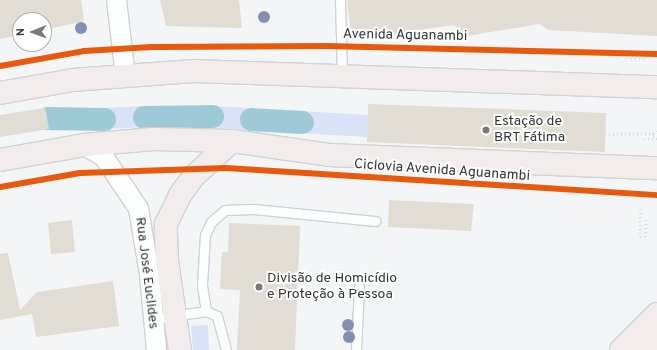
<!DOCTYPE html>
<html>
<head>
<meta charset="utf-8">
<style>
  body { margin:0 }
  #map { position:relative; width:657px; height:350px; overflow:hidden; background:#f3f5f7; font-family:Overpass,sans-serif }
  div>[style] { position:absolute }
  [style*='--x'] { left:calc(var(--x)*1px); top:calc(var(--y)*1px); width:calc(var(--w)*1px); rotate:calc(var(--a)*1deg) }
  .green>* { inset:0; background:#dae2f8 }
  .canal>* { height:23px; margin:-11.5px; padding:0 11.5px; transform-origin:11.5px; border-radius:11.5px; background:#9ecad7 }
  .building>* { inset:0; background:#e1dcd4 }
  .path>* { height:2.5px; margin-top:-1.25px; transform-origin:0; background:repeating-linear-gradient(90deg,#d9d9d9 0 1px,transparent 0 4px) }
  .roads { filter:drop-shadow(1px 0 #d0d1d3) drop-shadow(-1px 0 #d0d1d3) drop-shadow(0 1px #d0d1d3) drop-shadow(0 -1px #d0d1d3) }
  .service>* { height:9px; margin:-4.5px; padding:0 4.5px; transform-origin:4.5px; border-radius:4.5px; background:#fdfefe }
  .minor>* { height:19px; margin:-9.5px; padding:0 9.5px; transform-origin:9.5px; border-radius:9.5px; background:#fdfefe }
  .primary>* { height:22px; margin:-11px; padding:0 11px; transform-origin:11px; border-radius:11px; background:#f3ecec }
  .cycleway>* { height:6px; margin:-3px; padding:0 3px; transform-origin:3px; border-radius:3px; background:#e8590c }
  .trees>* { width:12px; height:12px; margin:-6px; border-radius:50%; background:#868faf }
  .dots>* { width:11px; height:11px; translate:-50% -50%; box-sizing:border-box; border:2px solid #fff; border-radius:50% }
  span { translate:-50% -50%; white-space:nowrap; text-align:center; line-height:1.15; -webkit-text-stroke:4px #fff; paint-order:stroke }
  .street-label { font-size:14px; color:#343537 }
  .poi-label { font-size:14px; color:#343537 }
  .left { translate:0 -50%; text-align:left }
  .north { position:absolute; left:12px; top:12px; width:40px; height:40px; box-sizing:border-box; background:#fff; border:1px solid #aeaeaf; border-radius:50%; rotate:269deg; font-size:11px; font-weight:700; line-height:16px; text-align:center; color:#343537 }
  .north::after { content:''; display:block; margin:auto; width:14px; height:18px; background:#77787a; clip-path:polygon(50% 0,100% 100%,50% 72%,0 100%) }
</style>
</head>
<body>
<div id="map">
  <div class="green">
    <div style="clip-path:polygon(144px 106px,144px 127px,105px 129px,103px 108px)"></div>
    <div style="clip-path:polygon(212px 106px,252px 108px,250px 130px,211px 127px)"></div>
    <div style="clip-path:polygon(302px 111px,368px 115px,367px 137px,301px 133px)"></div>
    <div style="clip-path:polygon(208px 325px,209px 350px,193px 350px,191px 326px)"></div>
  </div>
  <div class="canal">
    <div style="--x:144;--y:117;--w:68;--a:-0.8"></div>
    <div style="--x:47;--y:118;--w:57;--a:1"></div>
    <div style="--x:251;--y:119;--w:51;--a:3.4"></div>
  </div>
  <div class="building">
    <div style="clip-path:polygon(0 0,81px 0,84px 21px,44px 30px,44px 20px,20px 20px,20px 35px,0 39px)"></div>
    <div style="clip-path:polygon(160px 0,239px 0,242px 28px,166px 26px)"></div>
    <div style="clip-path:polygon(347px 0,657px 0,657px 36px,548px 30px,539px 24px,467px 36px,454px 25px,384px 35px,383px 33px,351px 32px)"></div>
    <div style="clip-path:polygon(368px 104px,606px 113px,605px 152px,367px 142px)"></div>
    <div style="clip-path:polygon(45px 108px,49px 129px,0 137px,0 115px)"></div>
    <div style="clip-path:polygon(389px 200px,474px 204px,471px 231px,388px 227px)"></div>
    <div style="clip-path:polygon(72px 220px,75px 252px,51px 254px,48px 223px)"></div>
    <div style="clip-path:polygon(229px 223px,300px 226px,295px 350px,237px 350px,240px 290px,220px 289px,222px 252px,228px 252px)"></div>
    <div style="clip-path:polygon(8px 253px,20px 310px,37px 292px,113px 281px,119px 326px,36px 337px,32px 314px,0 320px,0 254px)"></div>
  </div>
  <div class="path">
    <div style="--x:631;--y:59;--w:16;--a:0"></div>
    <div style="--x:605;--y:134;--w:52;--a:-1.1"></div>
    <div style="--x:653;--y:134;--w:3;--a:90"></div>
    <div style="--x:653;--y:137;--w:4;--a:0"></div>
    <div style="--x:653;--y:134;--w:5;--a:-37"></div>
    <div style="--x:644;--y:139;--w:13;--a:0"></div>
    <div style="--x:641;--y:209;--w:28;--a:92"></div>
    <div style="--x:640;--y:237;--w:5;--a:0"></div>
    <div style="--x:645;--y:237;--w:17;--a:-87"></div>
  </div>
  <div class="roads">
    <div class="service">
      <div style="--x:340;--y:0;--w:75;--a:88.5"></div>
      <div style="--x:206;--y:311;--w:26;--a:-99"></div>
      <div style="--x:202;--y:285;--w:50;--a:-86.6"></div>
      <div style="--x:205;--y:235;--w:14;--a:-65"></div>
      <div style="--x:211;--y:222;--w:18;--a:-41"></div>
      <div style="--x:225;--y:210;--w:28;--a:-2"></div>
      <div style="--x:253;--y:209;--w:123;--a:5.6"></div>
      <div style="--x:152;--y:319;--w:55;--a:-8.4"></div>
      <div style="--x:206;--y:311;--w:12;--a:24"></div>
      <div style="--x:217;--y:316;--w:35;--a:75"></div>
      <div style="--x:356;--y:350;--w:63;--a:-87.3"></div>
    </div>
    <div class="minor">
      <div style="--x:116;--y:0;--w:76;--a:83.2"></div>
      <div style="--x:84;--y:145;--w:22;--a:30"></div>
      <div style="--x:103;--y:156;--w:63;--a:56.1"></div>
      <div style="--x:138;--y:208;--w:67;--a:80.5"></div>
      <div style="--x:149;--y:274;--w:76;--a:84.7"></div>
    </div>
    <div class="primary">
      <div style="--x:0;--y:93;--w:74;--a:-10.1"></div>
      <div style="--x:73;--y:80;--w:121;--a:-4.3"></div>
      <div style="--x:194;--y:71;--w:463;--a:2"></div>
      <div style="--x:0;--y:160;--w:85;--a:-10.1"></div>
      <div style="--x:84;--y:145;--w:70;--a:-4.9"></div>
      <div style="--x:154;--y:139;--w:78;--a:1.5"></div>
      <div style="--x:232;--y:141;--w:98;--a:8.2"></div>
      <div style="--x:329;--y:155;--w:328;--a:2.3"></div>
      <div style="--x:180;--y:350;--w:90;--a:-98.3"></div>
      <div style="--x:167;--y:261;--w:37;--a:-92"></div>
      <div style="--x:166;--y:224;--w:32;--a:-64"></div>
      <div style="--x:180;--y:195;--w:22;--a:-54"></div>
      <div style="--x:193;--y:177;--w:53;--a:-42.7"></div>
      <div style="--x:621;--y:350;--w:51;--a:-45"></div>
      <div style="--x:647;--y:350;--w:17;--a:-54"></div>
    </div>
  </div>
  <div class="cycleway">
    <div style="--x:0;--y:66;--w:85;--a:-10.1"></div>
    <div style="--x:84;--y:51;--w:68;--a:-3.4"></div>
    <div style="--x:152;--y:47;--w:174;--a:-0.3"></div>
    <div style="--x:326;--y:46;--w:331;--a:1.4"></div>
    <div style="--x:0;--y:187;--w:81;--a:-9.9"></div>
    <div style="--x:80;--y:173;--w:146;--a:-2"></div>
    <div style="--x:226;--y:168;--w:432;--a:3.6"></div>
  </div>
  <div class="trees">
    <div style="left:264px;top:17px"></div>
    <div style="left:81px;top:28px"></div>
    <div style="left:348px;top:325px"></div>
    <div style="left:349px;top:337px"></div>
  </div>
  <div class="dots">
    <div style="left:486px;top:130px;background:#77787a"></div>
    <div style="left:259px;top:287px;background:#77787a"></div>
  </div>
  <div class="street-label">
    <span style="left:405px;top:36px;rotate:1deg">Avenida Aguanambi</span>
    <span style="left:442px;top:171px;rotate:4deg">Ciclovia Avenida Aguanambi</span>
    <span style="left:146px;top:273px;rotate:83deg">Rua José Euclides</span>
  </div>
  <div class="poi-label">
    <span class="left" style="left:494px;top:130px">Estação de<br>BRT Fátima</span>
    <span class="left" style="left:267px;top:287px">Divisão de Homicídio<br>e Proteção à Pessoa</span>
  </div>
  <div class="north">N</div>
</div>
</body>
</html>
